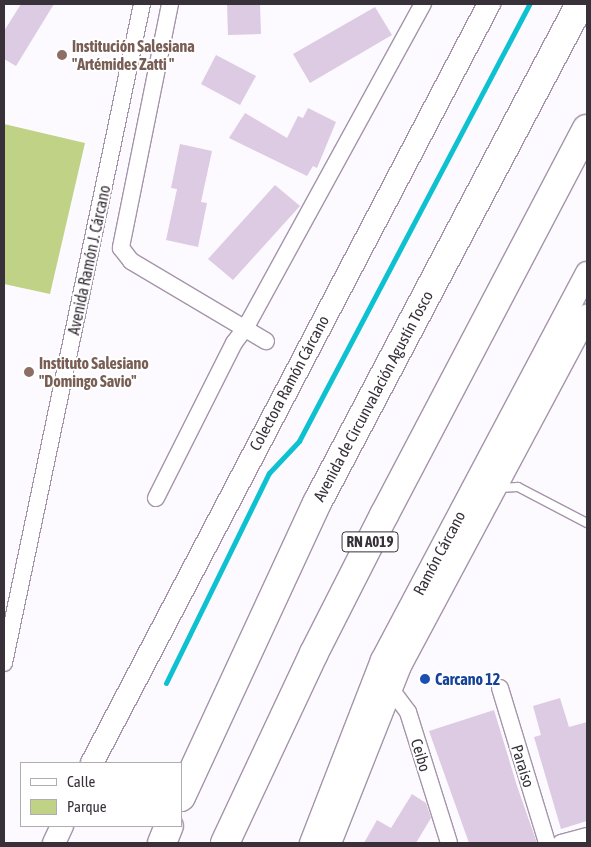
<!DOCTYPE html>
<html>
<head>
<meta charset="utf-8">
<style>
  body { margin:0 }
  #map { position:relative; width:591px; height:847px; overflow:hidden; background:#fdfaff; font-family:"Asap Condensed",sans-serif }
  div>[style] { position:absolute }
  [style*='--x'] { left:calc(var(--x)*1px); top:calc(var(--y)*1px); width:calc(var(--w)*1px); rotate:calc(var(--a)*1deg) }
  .green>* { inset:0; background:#c0d286 }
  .stream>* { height:5px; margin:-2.5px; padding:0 2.5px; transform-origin:2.5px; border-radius:2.5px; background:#0ec1d0 }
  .building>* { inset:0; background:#dccbe2 }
  .roads { filter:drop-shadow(1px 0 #a594aa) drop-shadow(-1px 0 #a594aa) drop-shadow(0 1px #a594aa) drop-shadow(0 -1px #a594aa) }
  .service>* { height:8px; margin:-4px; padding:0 4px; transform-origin:4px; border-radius:4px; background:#fff }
  .minor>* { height:16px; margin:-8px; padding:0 8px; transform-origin:8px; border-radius:8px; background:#fff }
  .secondary>* { height:22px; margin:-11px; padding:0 11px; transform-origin:11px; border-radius:11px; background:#fff }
  .motorway>* { height:28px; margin:-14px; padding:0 14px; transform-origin:14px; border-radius:14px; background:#fff }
  .dots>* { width:14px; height:14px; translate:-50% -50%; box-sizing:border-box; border:2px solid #fff; border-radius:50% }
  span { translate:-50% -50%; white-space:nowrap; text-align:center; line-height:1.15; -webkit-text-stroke:4px #fff; paint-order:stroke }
  .shield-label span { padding:1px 4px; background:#fff; border:1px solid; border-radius:4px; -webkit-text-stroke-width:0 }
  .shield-label { font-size:15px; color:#38313a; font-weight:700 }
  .education-label { font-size:16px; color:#785e54; font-weight:700 }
  .left { translate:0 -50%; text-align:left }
  .street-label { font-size:16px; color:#38313a }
  .transit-label { font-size:16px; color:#164399; font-weight:700 }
  .frame { position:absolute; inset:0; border:5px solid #38313a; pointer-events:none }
  .legend { position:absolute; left:20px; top:762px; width:162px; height:65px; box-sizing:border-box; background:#fff; border:1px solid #afadb0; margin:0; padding:6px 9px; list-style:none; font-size:15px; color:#38313a }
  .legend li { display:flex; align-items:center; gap:10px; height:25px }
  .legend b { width:25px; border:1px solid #afadb0 }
</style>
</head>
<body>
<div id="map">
  <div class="green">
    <div style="clip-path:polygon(4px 124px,85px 143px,50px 294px,4px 284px)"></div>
  </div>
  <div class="stream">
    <div style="--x:166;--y:683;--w:234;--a:-63.9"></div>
    <div style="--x:269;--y:473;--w:44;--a:-46.8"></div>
    <div style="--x:299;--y:441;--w:494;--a:-62.2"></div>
  </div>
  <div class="building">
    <div style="clip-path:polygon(21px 4px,54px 4px,16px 66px,4px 59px,4px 31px)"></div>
    <div style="clip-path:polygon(227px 4px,260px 4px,261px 34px,228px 35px)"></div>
    <div style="clip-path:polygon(375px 7px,392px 35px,310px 83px,293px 54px)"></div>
    <div style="clip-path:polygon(216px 55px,256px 76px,240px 105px,201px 84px)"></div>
    <div style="clip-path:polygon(308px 108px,336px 122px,317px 168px,313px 166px,307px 176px,229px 138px,245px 113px,287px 138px,298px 116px,303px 118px)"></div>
    <div style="clip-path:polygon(180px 144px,212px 151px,201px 202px,207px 203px,198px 247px,166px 240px,177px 189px,171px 188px)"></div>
    <div style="clip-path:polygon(275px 185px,300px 206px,233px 280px,208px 259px)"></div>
    <div style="clip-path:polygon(560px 698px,569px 727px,587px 722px,587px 821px,561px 829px,534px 737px,541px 735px,533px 706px)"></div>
    <div style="clip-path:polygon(494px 710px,517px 786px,537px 843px,469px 843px,429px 731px)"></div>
    <div style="clip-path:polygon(412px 794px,426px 803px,431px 818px,416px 843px,364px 843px,377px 820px,391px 828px)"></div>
  </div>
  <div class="roads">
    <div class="service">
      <div style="--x:498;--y:488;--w:20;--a:-3"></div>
      <div style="--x:518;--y:487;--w:78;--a:27.6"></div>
    </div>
    <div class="minor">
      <div style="--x:170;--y:4;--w:249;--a:101.4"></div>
      <div style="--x:121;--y:248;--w:16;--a:52"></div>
      <div style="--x:131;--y:261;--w:157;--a:30.7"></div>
      <div style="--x:156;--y:498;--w:174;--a:-63.3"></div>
      <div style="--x:234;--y:343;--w:20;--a:-53"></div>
      <div style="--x:246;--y:327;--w:368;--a:-61.3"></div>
      <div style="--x:4;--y:663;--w:673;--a:-78.17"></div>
      <div style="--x:385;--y:686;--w:5;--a:22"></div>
      <div style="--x:390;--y:688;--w:30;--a:53"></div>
      <div style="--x:408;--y:712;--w:137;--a:72.6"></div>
      <div style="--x:500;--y:688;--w:162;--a:73.1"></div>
      <div style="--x:561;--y:843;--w:27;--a:-15"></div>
    </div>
    <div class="secondary">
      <div style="--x:92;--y:763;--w:857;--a:-62.39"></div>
      <div style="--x:54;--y:843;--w:19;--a:-65"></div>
      <div style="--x:311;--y:843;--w:196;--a:-68.8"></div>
      <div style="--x:382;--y:660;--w:438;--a:-62.1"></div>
      <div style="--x:330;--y:843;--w:193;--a:-68.4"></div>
      <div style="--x:401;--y:664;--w:395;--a:-61.9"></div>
    </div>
    <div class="motorway">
      <div style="--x:181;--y:797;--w:326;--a:-65.2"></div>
      <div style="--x:318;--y:501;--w:562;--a:-62.2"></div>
      <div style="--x:162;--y:843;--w:18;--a:-68"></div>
      <div style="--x:225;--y:843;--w:210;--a:-64.9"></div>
      <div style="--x:314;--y:653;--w:155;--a:-63.1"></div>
      <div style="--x:384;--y:515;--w:436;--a:-62.3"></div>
    </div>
  </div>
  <div class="dots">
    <div style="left:62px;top:55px;background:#8d6e63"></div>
    <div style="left:29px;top:372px;background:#8d6e63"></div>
    <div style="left:425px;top:679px;background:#1a4fb4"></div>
  </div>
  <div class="shield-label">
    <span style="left:370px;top:542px">RN A019</span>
  </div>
  <div class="education-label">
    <span class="left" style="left:72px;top:55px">Institución Salesiana<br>"Artémides Zatti "</span>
    <span class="left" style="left:39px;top:372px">Instituto Salesiano<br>"Domingo Savio"</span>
  </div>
  <div class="street-label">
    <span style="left:89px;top:260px;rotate:-78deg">Avenida Ramón J. Cárcano</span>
    <span style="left:289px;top:383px;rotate:-62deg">Colectora Ramón Cárcano</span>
    <span style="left:373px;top:396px;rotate:-62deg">Avenida de Circunvalación Agustín Tosco</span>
    <span style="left:439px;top:553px;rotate:-62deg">Ramón Cárcano</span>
    <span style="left:421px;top:755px;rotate:73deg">Ceibo</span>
    <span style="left:523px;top:766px;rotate:73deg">Paraiso</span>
  </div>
  <div class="transit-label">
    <span class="left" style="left:435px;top:679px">Carcano 12</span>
  </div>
  <div class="frame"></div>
  <ul class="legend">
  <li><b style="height:6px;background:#fff"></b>Calle</li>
  <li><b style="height:14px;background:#c0d286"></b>Parque</li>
  </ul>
</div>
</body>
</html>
